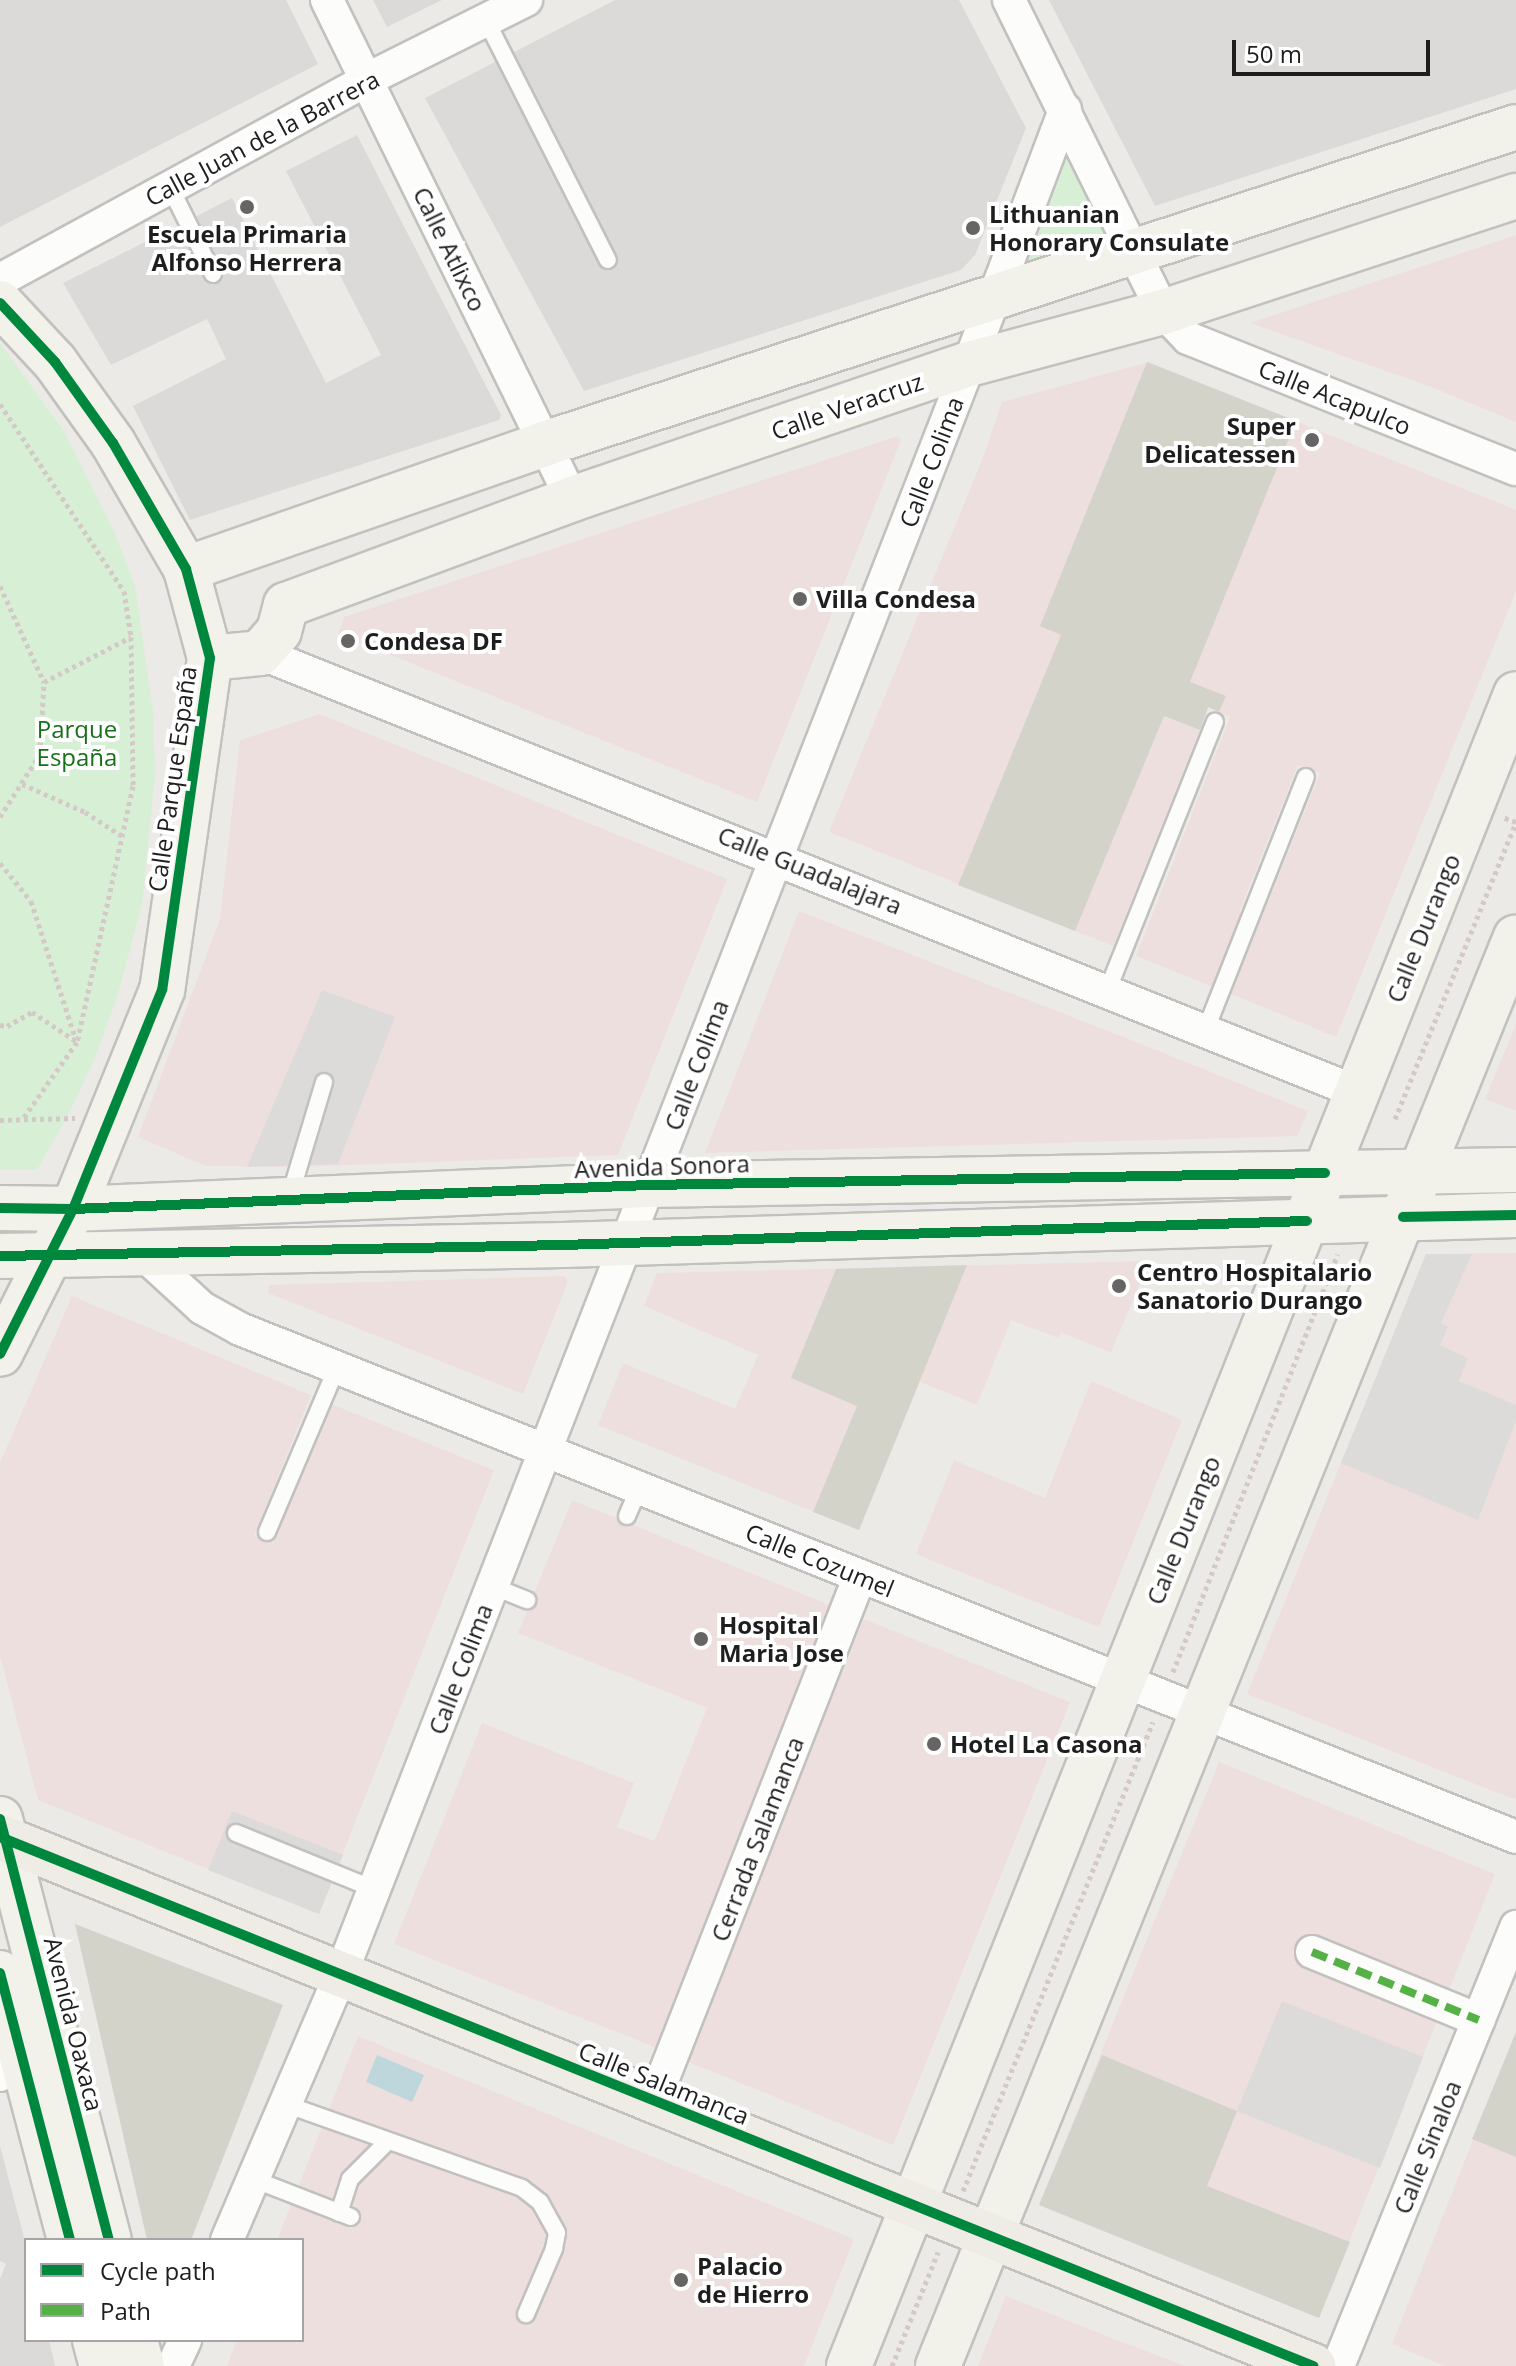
<!DOCTYPE html>
<html>
<head>
<meta charset="utf-8">
<style>
  body { margin:0 }
  #map { position:relative; width:1516px; height:2366px; overflow:hidden; background:#eceae7; font-family:"Open Sans",sans-serif }
  div>[style] { position:absolute }
  [style*='--x'] { left:calc(var(--x)*1px); top:calc(var(--y)*1px); width:calc(var(--w)*1px); rotate:calc(var(--a)*1deg) }
  .residential>* { inset:0; background:#dbdad8 }
  .commercial>* { inset:0; background:#eddfde }
  .construction>* { inset:0; background:#d4d3c9 }
  .park>* { inset:0; background:#d7efd5 }
  .parking>* { inset:0; background:#dcdbda }
  .water>* { inset:0; background:#bed7dc }
  .path>* { height:5px; margin-top:-2.5px; transform-origin:0; background:repeating-linear-gradient(90deg,#d5c9c7 0 4px,transparent 0 8px) }
  .roads { filter:drop-shadow(2px 0 #c2c1bf) drop-shadow(-2px 0 #c2c1bf) drop-shadow(0 2px #c2c1bf) drop-shadow(0 -2px #c2c1bf) }
  .lane>* { height:16px; margin:-8px; padding:0 8px; transform-origin:8px; border-radius:8px; background:#fcfcfb }
  .street>* { height:32px; margin:-16px; padding:0 16px; transform-origin:16px; border-radius:16px; background:#fcfcfb }
  .secondary>* { height:44px; margin:-22px; padding:0 22px; transform-origin:22px; border-radius:22px; background:#f2f2eb }
  .primary>* { height:44px; margin:-22px; padding:0 22px; transform-origin:22px; border-radius:22px; background:#efebe5 }
  .quiet>* { height:8px; margin-top:-4px; transform-origin:0; background:repeating-linear-gradient(90deg,#55b145 0 16px,transparent 0 24px) }
  .cycleway>* { height:10px; margin:-5px; padding:0 5px; transform-origin:5px; border-radius:5px; background:#00873e }
  .dots>* { width:22px; height:22px; translate:-50% -50%; box-sizing:border-box; border:4px solid #fff; border-radius:50% }
  span { translate:-50% -50%; white-space:nowrap; text-align:center; line-height:1.15; -webkit-text-stroke:8px #fff; paint-order:stroke }
  .street-label { font-size:24px; color:#1e1e1e }
  .poi-label { font-size:24px; color:#1e1e1e; font-weight:700 }
  .left { translate:0 -50%; text-align:left }
  .right { translate:-100% -50%; text-align:right }
  .park-label { font-size:24px; color:#177019 }
  .legend { position:absolute; left:24px; top:2238px; width:280px; height:104px; box-sizing:border-box; background:#fff; border:2px solid #a5a5a5; margin:0; padding:10px 14px; list-style:none; font-size:24px; color:#1e1e1e }
  .legend li { display:flex; align-items:center; gap:16px; height:40px }
  .legend b { width:40px; border:2px solid #a5a5a5 }
  .scale { position:absolute; left:1232px; top:40px; width:198px; height:36px; box-sizing:border-box; border:4px solid #1e1e1e; border-top:0; padding-left:10px; font-size:24px; line-height:28px; white-space:nowrap; color:#1e1e1e; -webkit-text-stroke:6px #fff; paint-order:stroke }
</style>
</head>
<body>
<div id="map">
  <div class="residential">
    <div style="clip-path:polygon(0 0,286px 0,318px 64px,0 227px)"></div>
    <div style="clip-path:polygon(373px 0,442px 0,387px 27px)"></div>
    <div style="clip-path:polygon(615px 0,959px 0,1026px 128px,975px 255px,961px 270px,584px 391px,425px 98px)"></div>
    <div style="clip-path:polygon(1049px 0,1516px 0,1516px 89px,1155px 206px)"></div>
    <div style="clip-path:polygon(357px 135px,501px 415px,499px 420px,190px 520px,133px 406px,226px 359px,207px 319px,111px 365px,63px 283px,179px 225px,210px 284px,223px 277px,191px 219px,232px 198px,326px 383px,381px 355px,286px 171px)"></div>
    <div style="clip-path:polygon(0 2146px,26px 2245px,26px 2340px,49px 2340px,55px 2366px,0 2366px,0 2279px,6px 2264px,0 2261px)"></div>
  </div>
  <div class="commercial">
    <div style="clip-path:polygon(1516px 235px,1516px 422px,1434px 388px,1250px 323px)"></div>
    <div style="clip-path:polygon(1149px 362px,1516px 510px,1516px 591px,1336px 1037px,1231px 994px,1320px 773px,1298px 765px,1239px 912px,1248px 916px,1218px 989px,1136px 956px,1230px 717px,1209px 707px,1113px 946px,829px 832px,984px 455px,1002px 402px)"></div>
    <div style="clip-path:polygon(898px 436px,901px 440px,757px 802px,338px 634px,344px 617px)"></div>
    <div style="clip-path:polygon(320px 714px,727px 879px,618px 1155px,296px 1167px,206px 1166px,138px 1137px,220px 919px,240px 740px)"></div>
    <div style="clip-path:polygon(799px 911px,1134px 1041px,1308px 1111px,1297px 1136px,705px 1153px)"></div>
    <div style="clip-path:polygon(1516px 1024px,1516px 1111px,1485px 1099px)"></div>
    <div style="clip-path:polygon(1516px 1253px,1516px 1800px,1247px 1694px,1426px 1254px)"></div>
    <div style="clip-path:polygon(1149px 1261px,1111px 1353px,1061px 1332px,1058px 1338px,1011px 1320px,977px 1405px,920px 1382px,859px 1530px,598px 1425px,623px 1363px,735px 1409px,758px 1355px,644px 1306px,657px 1273px)"></div>
    <div style="clip-path:polygon(564px 1276px,568px 1282px,523px 1394px,268px 1293px,269px 1285px)"></div>
    <div style="clip-path:polygon(72px 1296px,311px 1395px,254px 1536px,274px 1543px,331px 1404px,494px 1470px,319px 1914px,38px 1800px,0 1656px,0 1463px)"></div>
    <div style="clip-path:polygon(1091px 1381px,1182px 1420px,1099px 1627px,916px 1554px,954px 1460px,1045px 1498px)"></div>
    <div style="clip-path:polygon(572px 1500px,834px 1607px,657px 2048px,394px 1944px,482px 1723px,634px 1783px,617px 1827px,654px 1841px,657px 1835px,707px 1708px,518px 1633px)"></div>
    <div style="clip-path:polygon(864px 1619px,1070px 1702px,893px 2145px,686px 2061px)"></div>
    <div style="clip-path:polygon(1219px 1762px,1495px 1874px,1319px 2318px,1039px 2205px)"></div>
    <div style="clip-path:polygon(1516px 2032px,1516px 2366px,1445px 2366px,1392px 2344px)"></div>
    <div style="clip-path:polygon(358px 2036px,854px 2239px,804px 2366px,227px 2366px,237px 2340px,302px 2340px,302px 2240px,277px 2240px)"></div>
    <div style="clip-path:polygon(1006px 2296px,1117px 2340px,1185px 2366px,978px 2366px)"></div>
  </div>
  <div class="construction">
    <div style="clip-path:polygon(1147px 362px,1296px 421px,1190px 682px,1226px 696px,1219px 712px,1208px 707px,1200px 730px,1164px 716px,1075px 931px,958px 885px,1061px 635px,1040px 626px)"></div>
    <div style="clip-path:polygon(967px 1265px,859px 1530px,813px 1512px,857px 1406px,791px 1378px,836px 1269px)"></div>
    <div style="clip-path:polygon(75px 1924px,283px 2005px,191px 2240px,147px 2240px)"></div>
    <div style="clip-path:polygon(1516px 2032px,1516px 2157px,1472px 2139px)"></div>
    <div style="clip-path:polygon(1102px 2055px,1237px 2111px,1207px 2186px,1350px 2242px,1319px 2318px,1039px 2205px)"></div>
  </div>
  <div class="park">
    <div style="clip-path:polygon(1065px 145px,1114px 239px,1018px 271px)"></div>
    <div style="clip-path:polygon(0 343px,64px 431px,115px 533px,135px 586px,153px 711px,155px 775px,142px 904px,117px 998px,95px 1058px,68px 1115px,37px 1170px,0 1170px)"></div>
  </div>
  <div class="parking">
    <div style="clip-path:polygon(322px 990px,395px 1017px,338px 1164px,247px 1167px)"></div>
    <div style="clip-path:polygon(1426px 1254px,1472px 1254px,1441px 1323px,1448px 1327px,1440px 1345px,1468px 1358px,1459px 1381px,1516px 1405px,1516px 1421px,1478px 1520px,1341px 1463px)"></div>
    <div style="clip-path:polygon(232px 1811px,343px 1855px,319px 1914px,208px 1870px)"></div>
    <div style="clip-path:polygon(1282px 2001px,1423px 2057px,1380px 2168px,1237px 2111px)"></div>
  </div>
  <div class="water">
    <div style="clip-path:polygon(377px 2055px,424px 2075px,412px 2102px,366px 2082px)"></div>
  </div>
  <div class="path">
    <div style="--x:0;--y:404;--w:224;--a:56.5"></div>
    <div style="--x:124;--y:591;--w:47;--a:81.3"></div>
    <div style="--x:131;--y:637;--w:149;--a:89.2"></div>
    <div style="--x:133;--y:786;--w:262;--a:102.3"></div>
    <div style="--x:77;--y:1042;--w:92;--a:125.2"></div>
    <div style="--x:0;--y:586;--w:106;--a:65.4"></div>
    <div style="--x:44;--y:682;--w:98;--a:-27.3"></div>
    <div style="--x:22;--y:784;--w:69;--a:24"></div>
    <div style="--x:85;--y:812;--w:44;--a:33"></div>
    <div style="--x:0;--y:817;--w:75;--a:-57.6"></div>
    <div style="--x:40;--y:754;--w:72;--a:-86.8"></div>
    <div style="--x:0;--y:863;--w:49;--a:50.8"></div>
    <div style="--x:31;--y:901;--w:146;--a:72.1"></div>
    <div style="--x:0;--y:1025;--w:7;--a:8"></div>
    <div style="--x:7;--y:1026;--w:29;--a:-29"></div>
    <div style="--x:32;--y:1012;--w:53;--a:33.4"></div>
    <div style="--x:1395;--y:1119;--w:321;--a:-67.8"></div>
    <div style="--x:1516;--y:822;--w:15;--a:-160"></div>
    <div style="--x:0;--y:1120;--w:75;--a:-1.5"></div>
    <div style="--x:1173;--y:1672;--w:449;--a:-68.5"></div>
    <div style="--x:963;--y:2191;--w:506;--a:-67.95"></div>
    <div style="--x:892;--y:2366;--w:123;--a:-68"></div>
  </div>
  <div class="roads">
    <div class="lane">
      <div style="--x:486;--y:20;--w:269;--a:63.1"></div>
      <div style="--x:170;--y:187;--w:97;--a:63.7"></div>
      <div style="--x:1108;--y:989;--w:288;--a:-68.2"></div>
      <div style="--x:1206;--y:1029;--w:271;--a:-68.4"></div>
      <div style="--x:289;--y:1199;--w:122;--a:-73.3"></div>
      <div style="--x:627;--y:1516;--w:30;--a:-67"></div>
      <div style="--x:267;--y:1532;--w:179;--a:-67"></div>
      <div style="--x:492;--y:1586;--w:38;--a:22"></div>
      <div style="--x:236;--y:1833;--w:149;--a:22.1"></div>
      <div style="--x:285;--y:2104;--w:251;--a:19.5"></div>
      <div style="--x:522;--y:2188;--w:23;--a:38"></div>
      <div style="--x:540;--y:2202;--w:35;--a:61"></div>
      <div style="--x:557;--y:2233;--w:16;--a:101"></div>
      <div style="--x:554;--y:2249;--w:71;--a:113.3"></div>
      <div style="--x:253;--y:2179;--w:105;--a:21.2"></div>
      <div style="--x:339;--y:2213;--w:36;--a:-72"></div>
      <div style="--x:350;--y:2179;--w:52;--a:-45"></div>
    </div>
    <div class="street">
      <div style="--x:327;--y:0;--w:556;--a:63.85"></div>
      <div style="--x:1009;--y:0;--w:348;--a:63.7"></div>
      <div style="--x:1163;--y:312;--w:36;--a:46"></div>
      <div style="--x:1188;--y:338;--w:353;--a:21.8"></div>
      <div style="--x:0;--y:280;--w:419;--a:-28.6"></div>
      <div style="--x:368;--y:79;--w:177;--a:-26.6"></div>
      <div style="--x:260;--y:653;--w:1182;--a:21.81"></div>
      <div style="--x:142;--y:1253;--w:81;--a:42.5"></div>
      <div style="--x:202;--y:1308;--w:43;--a:28.9"></div>
      <div style="--x:240;--y:1329;--w:1373;--a:21.71"></div>
      <div style="--x:1312;--y:1952;--w:180;--a:22.2"></div>
      <div style="--x:0;--y:2075;--w:44;--a:-67.5"></div>
      <div style="--x:654;--y:2101;--w:564;--a:-68.58"></div>
      <div style="--x:227;--y:2240;--w:289;--a:-66.8"></div>
      <div style="--x:341;--y:1974;--w:1728;--a:-68.69"></div>
      <div style="--x:969;--y:364;--w:272;--a:-69.3"></div>
      <div style="--x:173;--y:2366;--w:29;--a:-65"></div>
      <div style="--x:1338;--y:2366;--w:474;--a:-67.9"></div>
    </div>
    <div class="secondary">
      <div style="--x:0;--y:303;--w:81;--a:47"></div>
      <div style="--x:55;--y:362;--w:100;--a:54.4"></div>
      <div style="--x:113;--y:443;--w:146;--a:59.9"></div>
      <div style="--x:186;--y:569;--w:92;--a:74.9"></div>
      <div style="--x:210;--y:658;--w:335;--a:98.2"></div>
      <div style="--x:162;--y:990;--w:236;--a:112.1"></div>
      <div style="--x:73;--y:1209;--w:162;--a:116.7"></div>
      <div style="--x:186;--y:569;--w:379;--a:-19.2"></div>
      <div style="--x:544;--y:444;--w:1022;--a:-18.06"></div>
      <div style="--x:210;--y:658;--w:50;--a:-5.7"></div>
      <div style="--x:260;--y:653;--w:29;--a:-49"></div>
      <div style="--x:279;--y:631;--w:27;--a:-75"></div>
      <div style="--x:286;--y:605;--w:305;--a:-20.3"></div>
      <div style="--x:572;--y:499;--w:419;--a:-18.8"></div>
      <div style="--x:969;--y:364;--w:201;--a:-15"></div>
      <div style="--x:1163;--y:312;--w:372;--a:-18.2"></div>
      <div style="--x:0;--y:1208;--w:73;--a:0.8"></div>
      <div style="--x:73;--y:1209;--w:576;--a:-2.39"></div>
      <div style="--x:649;--y:1185;--w:867;--a:-0.99"></div>
      <div style="--x:0;--y:1256;--w:563;--a:-1.12"></div>
      <div style="--x:563;--y:1245;--w:953;--a:-1.8"></div>
      <div style="--x:0;--y:1819;--w:435;--a:75.5"></div>
      <div style="--x:0;--y:1973;--w:276;--a:75.3"></div>
      <div style="--x:95;--y:2340;--w:27;--a:75"></div>
      <div style="--x:135;--y:2340;--w:27;--a:75"></div>
      <div style="--x:849;--y:2366;--w:1800;--a:-68.25"></div>
      <div style="--x:938;--y:2366;--w:1541;--a:-67.98"></div>
    </div>
    <div class="primary">
      <div style="--x:0;--y:1837;--w:1416;--a:21.94"></div>
    </div>
  </div>
  <div class="quiet">
    <div style="--x:1312;--y:1952;--w:180;--a:22.2"></div>
  </div>
  <div class="cycleway">
    <div style="--x:0;--y:303;--w:81;--a:47"></div>
    <div style="--x:55;--y:362;--w:100;--a:54.4"></div>
    <div style="--x:113;--y:443;--w:146;--a:59.9"></div>
    <div style="--x:186;--y:569;--w:92;--a:74.9"></div>
    <div style="--x:210;--y:658;--w:335;--a:98.2"></div>
    <div style="--x:162;--y:990;--w:236;--a:112.1"></div>
    <div style="--x:73;--y:1209;--w:162;--a:116.7"></div>
    <div style="--x:0;--y:1208;--w:73;--a:0.8"></div>
    <div style="--x:73;--y:1209;--w:576;--a:-2.39"></div>
    <div style="--x:649;--y:1185;--w:676;--a:-1.02"></div>
    <div style="--x:1403;--y:1217;--w:113;--a:-1"></div>
    <div style="--x:0;--y:1256;--w:563;--a:-1.12"></div>
    <div style="--x:563;--y:1245;--w:744;--a:-1.85"></div>
    <div style="--x:0;--y:1819;--w:435;--a:75.5"></div>
    <div style="--x:0;--y:1837;--w:1416;--a:21.94"></div>
    <div style="--x:0;--y:1973;--w:276;--a:75.3"></div>
  </div>
  <div class="dots">
    <div style="left:247px;top:207px;background:#666564"></div>
    <div style="left:973px;top:228px;background:#666564"></div>
    <div style="left:1312px;top:440px;background:#666564"></div>
    <div style="left:800px;top:599px;background:#666564"></div>
    <div style="left:348px;top:641px;background:#666564"></div>
    <div style="left:1119px;top:1286px;background:#666564"></div>
    <div style="left:701px;top:1639px;background:#666564"></div>
    <div style="left:934px;top:1744px;background:#666564"></div>
    <div style="left:681px;top:2280px;background:#666564"></div>
  </div>
  <div class="street-label">
    <span style="left:262px;top:138px;rotate:-28deg">Calle Juan de la Barrera</span>
    <span style="left:450px;top:249px;rotate:64deg">Calle Atlixco</span>
    <span style="left:1335px;top:397px;rotate:22deg">Calle Acapulco</span>
    <span style="left:847px;top:406px;rotate:-19deg">Calle Veracruz</span>
    <span style="left:931px;top:462px;rotate:-69deg">Calle Colima</span>
    <span style="left:172px;top:779px;rotate:-82deg">Calle Parque España</span>
    <span style="left:810px;top:870px;rotate:22deg">Calle Guadalajara</span>
    <span style="left:1423px;top:928px;rotate:-68deg">Calle Durango</span>
    <span style="left:696px;top:1065px;rotate:-69deg">Calle Colima</span>
    <span style="left:662px;top:1166px;rotate:-2deg">Avenida Sonora</span>
    <span style="left:1183px;top:1530px;rotate:-68deg">Calle Durango</span>
    <span style="left:820px;top:1560px;rotate:22deg">Calle Cozumel</span>
    <span style="left:460px;top:1669px;rotate:-69deg">Calle Colima</span>
    <span style="left:757px;top:1839px;rotate:-69deg">Cerrada Salamanca</span>
    <span style="left:74px;top:2024px;rotate:76deg">Avenida Oaxaca</span>
    <span style="left:664px;top:2083px;rotate:22deg">Calle Salamanca</span>
    <span style="left:1427px;top:2147px;rotate:-68deg">Calle Sinaloa</span>
  </div>
  <div class="poi-label">
    <span class="left" style="left:989px;top:228px">Lithuanian<br>Honorary Consulate</span>
    <span style="left:247px;top:248px">Escuela Primaria<br>Alfonso Herrera</span>
    <span class="right" style="left:1296px;top:440px">Super<br>Delicatessen</span>
    <span class="left" style="left:816px;top:599px">Villa Condesa</span>
    <span class="left" style="left:364px;top:641px">Condesa DF</span>
    <span class="left" style="left:1137px;top:1286px">Centro Hospitalario<br>Sanatorio Durango</span>
    <span class="left" style="left:719px;top:1639px">Hospital<br>Maria Jose</span>
    <span class="left" style="left:950px;top:1744px">Hotel La Casona</span>
    <span class="left" style="left:697px;top:2280px">Palacio<br>de Hierro</span>
  </div>
  <div class="park-label">
    <span style="left:77px;top:743px">Parque<br>España</span>
  </div>
  <ul class="legend">
  <li><b style="height:10px;background:#00873e"></b>Cycle path</li>
  <li><b style="height:10px;background:#55b145"></b>Path</li>
  </ul>
  <div class="scale">50 m</div>
</div>
</body>
</html>
